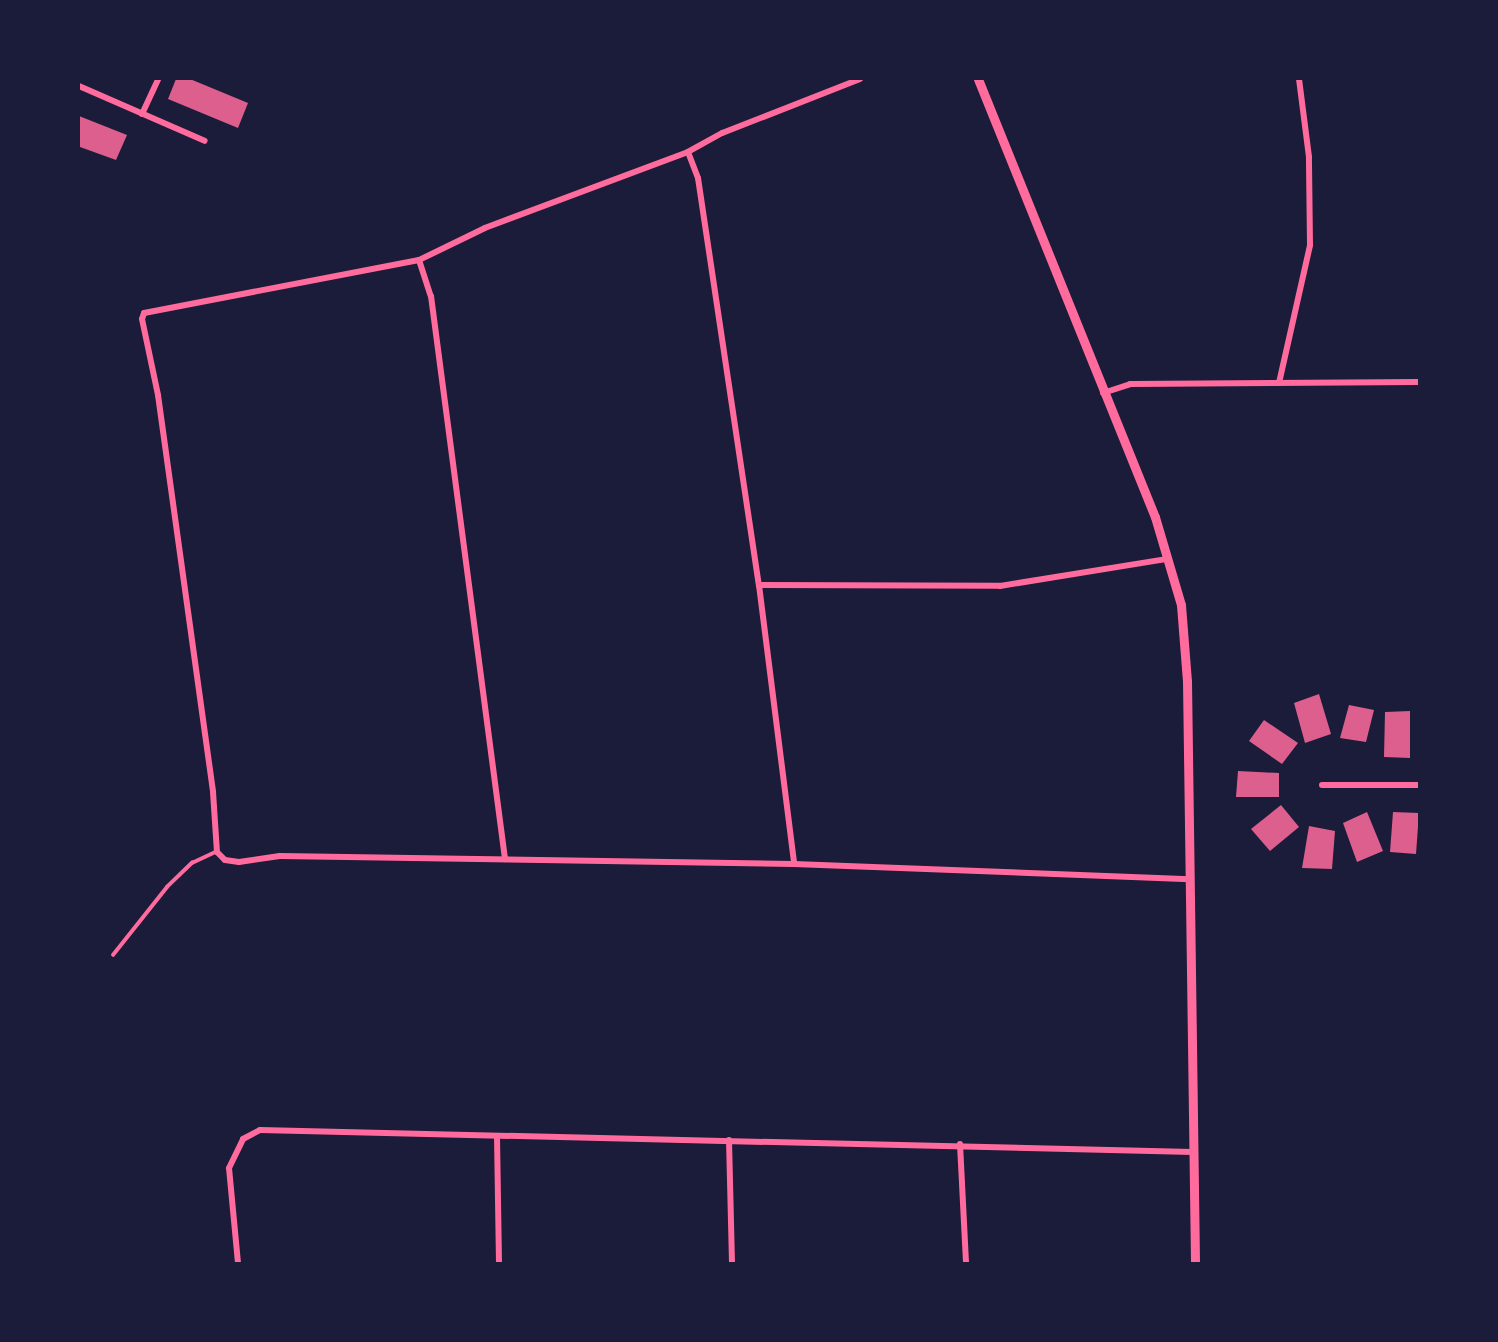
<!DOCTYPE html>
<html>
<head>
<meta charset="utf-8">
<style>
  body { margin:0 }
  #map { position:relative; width:1498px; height:1342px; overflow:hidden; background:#1b1b3a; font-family:Karla,sans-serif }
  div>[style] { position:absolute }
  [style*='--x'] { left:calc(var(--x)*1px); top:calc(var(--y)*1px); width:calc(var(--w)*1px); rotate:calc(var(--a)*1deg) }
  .building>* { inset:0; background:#dd5f8e }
  .service>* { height:3.5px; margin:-1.75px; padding:0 1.75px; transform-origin:1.75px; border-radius:1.75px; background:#ff6b9d }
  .minor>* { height:6px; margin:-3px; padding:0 3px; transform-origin:3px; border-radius:3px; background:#ff6b9d }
  .secondary>* { height:9px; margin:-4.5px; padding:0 4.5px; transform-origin:4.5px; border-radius:4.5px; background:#ff6b9d }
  span { translate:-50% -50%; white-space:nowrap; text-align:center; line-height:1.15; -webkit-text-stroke:5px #1b1b3a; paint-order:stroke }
  .frame { position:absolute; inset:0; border:80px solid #1b1b3a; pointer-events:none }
</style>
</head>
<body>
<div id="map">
  <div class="building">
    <div style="clip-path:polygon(176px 79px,190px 79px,248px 103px,238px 128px,168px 99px)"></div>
    <div style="clip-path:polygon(79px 116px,127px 135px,116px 160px,80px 147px)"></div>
    <div style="clip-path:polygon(1319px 694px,1331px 734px,1305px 743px,1294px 703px)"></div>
    <div style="clip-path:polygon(1349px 705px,1374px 710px,1366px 742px,1340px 738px)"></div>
    <div style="clip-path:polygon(1410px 711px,1410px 758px,1384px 757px,1385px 712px)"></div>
    <div style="clip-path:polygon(1264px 720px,1298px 743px,1282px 764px,1249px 741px)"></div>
    <div style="clip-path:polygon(1238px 771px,1279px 773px,1279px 797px,1236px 797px)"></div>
    <div style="clip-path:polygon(1281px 805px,1299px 827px,1270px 851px,1251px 829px)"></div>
    <div style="clip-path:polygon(1367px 812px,1383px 851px,1357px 862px,1343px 823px)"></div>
    <div style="clip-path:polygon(1393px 812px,1419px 813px,1416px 854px,1390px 852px)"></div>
    <div style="clip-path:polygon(1309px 826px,1335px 831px,1332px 869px,1302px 868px)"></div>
  </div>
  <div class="service">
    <div style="--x:113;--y:955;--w:87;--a:-51.5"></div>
    <div style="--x:167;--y:887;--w:35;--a:-44"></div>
    <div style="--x:192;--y:863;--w:26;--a:-25"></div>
  </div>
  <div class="minor">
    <div style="--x:860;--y:79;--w:148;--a:158.6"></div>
    <div style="--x:722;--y:133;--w:39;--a:151"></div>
    <div style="--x:688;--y:152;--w:217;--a:159.5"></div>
    <div style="--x:485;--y:228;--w:73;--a:154.1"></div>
    <div style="--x:419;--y:260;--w:280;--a:169.1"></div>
    <div style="--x:144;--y:313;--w:6;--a:108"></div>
    <div style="--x:142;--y:319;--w:78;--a:78.1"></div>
    <div style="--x:158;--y:395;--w:401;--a:82.1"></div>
    <div style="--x:213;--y:792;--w:60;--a:86.2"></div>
    <div style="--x:217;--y:852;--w:11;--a:45"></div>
    <div style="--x:225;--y:860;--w:14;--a:8"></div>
    <div style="--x:239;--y:862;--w:41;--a:-8.3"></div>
    <div style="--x:280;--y:856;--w:514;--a:0.89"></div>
    <div style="--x:794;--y:864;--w:396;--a:2.2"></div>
    <div style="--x:79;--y:86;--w:137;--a:23.6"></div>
    <div style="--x:142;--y:114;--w:38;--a:-65"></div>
    <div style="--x:688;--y:152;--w:28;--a:69"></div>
    <div style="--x:698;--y:178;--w:412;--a:81.5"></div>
    <div style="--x:759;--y:585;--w:281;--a:82.8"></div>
    <div style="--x:419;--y:260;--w:38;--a:72"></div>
    <div style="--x:431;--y:296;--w:568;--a:82.51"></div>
    <div style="--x:1279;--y:383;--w:141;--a:-77.3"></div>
    <div style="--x:1310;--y:245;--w:88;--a:-90.7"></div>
    <div style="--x:1309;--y:157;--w:79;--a:-97.3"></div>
    <div style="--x:1103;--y:393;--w:28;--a:-18"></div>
    <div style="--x:1130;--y:384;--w:289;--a:-0.4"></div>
    <div style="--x:759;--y:585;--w:241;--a:0.2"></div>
    <div style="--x:1000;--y:586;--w:168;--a:-9.2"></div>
    <div style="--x:1322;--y:785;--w:97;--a:0"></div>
    <div style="--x:497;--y:1136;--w:127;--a:89.1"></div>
    <div style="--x:729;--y:1140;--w:123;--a:88.6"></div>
    <div style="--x:960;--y:1144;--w:119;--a:87.1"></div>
    <div style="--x:238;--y:1263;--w:95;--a:-95.4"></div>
    <div style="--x:229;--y:1168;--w:32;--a:-64"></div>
    <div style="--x:243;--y:1139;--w:19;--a:-28"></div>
    <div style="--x:260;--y:1130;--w:933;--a:1.35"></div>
  </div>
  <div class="secondary">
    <div style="--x:978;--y:79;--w:472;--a:68"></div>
    <div style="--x:1155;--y:517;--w:92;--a:73.5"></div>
    <div style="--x:1181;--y:605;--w:76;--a:85.5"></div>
    <div style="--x:1187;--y:681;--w:582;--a:89.21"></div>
  </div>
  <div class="frame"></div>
</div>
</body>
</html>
